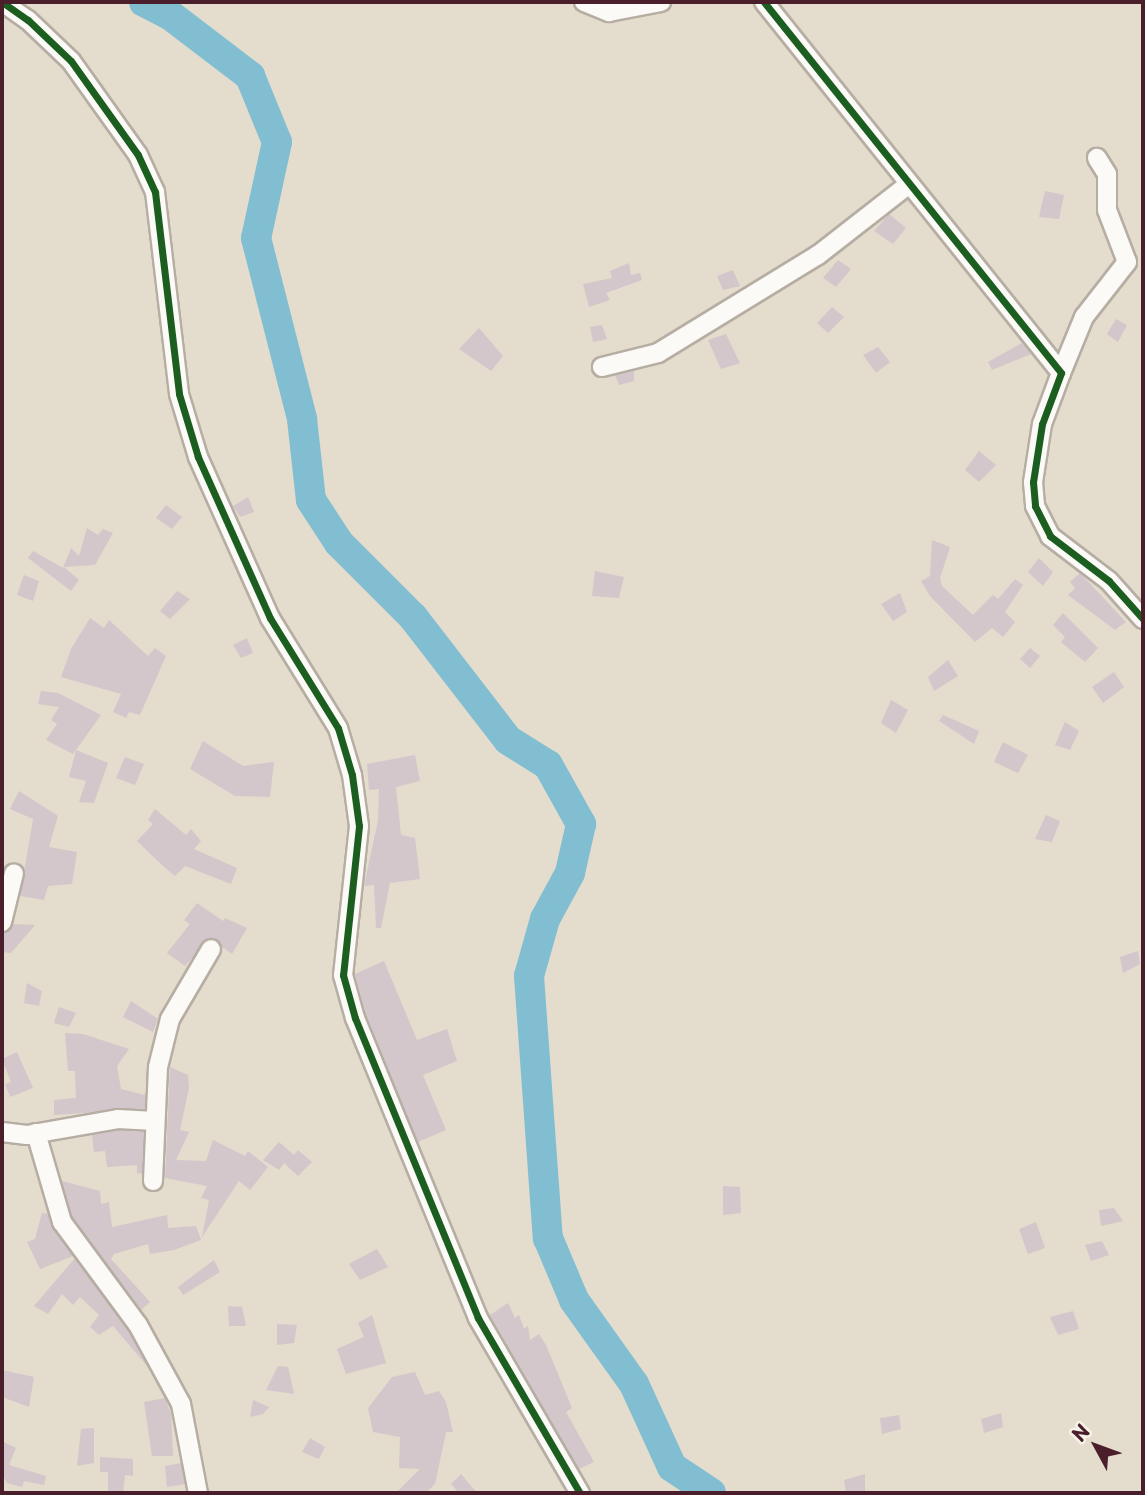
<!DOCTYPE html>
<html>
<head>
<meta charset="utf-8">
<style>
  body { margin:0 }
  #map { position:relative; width:1145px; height:1495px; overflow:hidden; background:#e4dccc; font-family:"Playpen Sans",sans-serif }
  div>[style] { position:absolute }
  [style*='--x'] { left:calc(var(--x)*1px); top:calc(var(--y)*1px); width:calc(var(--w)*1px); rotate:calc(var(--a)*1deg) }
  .river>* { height:30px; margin:-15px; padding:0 15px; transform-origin:15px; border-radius:15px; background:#81bed2 }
  .building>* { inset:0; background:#d3c7cb }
  .roads { filter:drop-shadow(2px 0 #b6ada3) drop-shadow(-2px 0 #b6ada3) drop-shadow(0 2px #b6ada3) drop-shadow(0 -2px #b6ada3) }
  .street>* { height:18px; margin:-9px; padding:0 9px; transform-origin:9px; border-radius:9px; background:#fbfaf7 }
  .cycleway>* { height:7px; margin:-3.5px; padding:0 3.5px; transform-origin:3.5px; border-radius:3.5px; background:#1b5e20 }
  span { translate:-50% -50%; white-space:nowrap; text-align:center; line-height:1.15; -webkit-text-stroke:7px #f7f3e8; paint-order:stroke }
  .frame { position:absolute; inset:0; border:4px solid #4a1f2b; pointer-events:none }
  .north { position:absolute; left:1061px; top:1411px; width:70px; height:70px; -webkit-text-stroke:5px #f7f3e8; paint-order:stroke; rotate:311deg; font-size:19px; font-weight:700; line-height:28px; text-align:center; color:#4a1f2b }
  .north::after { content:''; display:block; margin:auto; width:24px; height:32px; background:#4a1f2b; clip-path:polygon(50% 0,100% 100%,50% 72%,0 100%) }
</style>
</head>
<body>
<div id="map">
  <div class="river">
    <div style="--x:144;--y:2;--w:29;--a:27"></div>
    <div style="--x:170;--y:15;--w:101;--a:37.3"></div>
    <div style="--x:250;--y:76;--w:71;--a:67.8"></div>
    <div style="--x:277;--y:142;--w:98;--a:102.3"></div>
    <div style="--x:256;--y:238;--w:187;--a:75.7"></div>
    <div style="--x:302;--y:419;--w:81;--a:83.7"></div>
    <div style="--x:311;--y:500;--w:51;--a:56.9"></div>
    <div style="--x:339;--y:543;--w:105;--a:45"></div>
    <div style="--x:413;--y:617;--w:155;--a:52.3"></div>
    <div style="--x:508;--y:740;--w:47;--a:32"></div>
    <div style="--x:548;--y:765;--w:68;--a:60.8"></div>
    <div style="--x:581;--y:824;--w:50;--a:102.7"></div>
    <div style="--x:570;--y:873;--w:52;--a:118.5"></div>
    <div style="--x:545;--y:919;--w:59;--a:105.7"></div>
    <div style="--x:529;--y:976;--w:263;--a:85.9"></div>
    <div style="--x:548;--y:1238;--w:67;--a:67.2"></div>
    <div style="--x:574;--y:1300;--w:103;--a:54.5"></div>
    <div style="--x:634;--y:1384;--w:91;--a:65.4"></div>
    <div style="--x:672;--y:1467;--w:47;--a:33.7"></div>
  </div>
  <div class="building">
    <div style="clip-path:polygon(1045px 191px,1064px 195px,1059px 219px,1039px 217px)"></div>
    <div style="clip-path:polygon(889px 214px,906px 228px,893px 244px,874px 231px)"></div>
    <div style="clip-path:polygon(838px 260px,851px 269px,836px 287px,823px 278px)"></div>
    <div style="clip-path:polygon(629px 263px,631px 275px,640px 273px,642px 280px,606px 293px,610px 300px,589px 307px,583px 284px,612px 278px,610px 271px)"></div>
    <div style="clip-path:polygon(733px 270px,740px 286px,723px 290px,717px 276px)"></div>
    <div style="clip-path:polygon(832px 307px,844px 317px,828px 333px,817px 323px)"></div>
    <div style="clip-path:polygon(1116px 319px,1127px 325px,1118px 342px,1107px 334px)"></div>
    <div style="clip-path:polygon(602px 325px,607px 339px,593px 342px,590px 327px)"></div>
    <div style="clip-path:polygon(479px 328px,503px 356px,491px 371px,459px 349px)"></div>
    <div style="clip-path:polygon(726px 334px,740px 363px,721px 369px,708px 340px)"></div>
    <div style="clip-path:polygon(1022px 343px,1031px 354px,992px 370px,988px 362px)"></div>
    <div style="clip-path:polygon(878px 347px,890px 362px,876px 373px,863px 355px)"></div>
    <div style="clip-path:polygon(634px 371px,634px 381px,619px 385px,615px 375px)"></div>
    <div style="clip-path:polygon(979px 451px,996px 465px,979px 482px,965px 470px)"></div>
    <div style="clip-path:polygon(248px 497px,254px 512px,240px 517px,233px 506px)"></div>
    <div style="clip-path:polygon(166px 505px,182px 517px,172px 529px,156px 518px)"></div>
    <div style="clip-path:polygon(87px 528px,98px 535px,103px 529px,113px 533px,95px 565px,64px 567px,79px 580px,71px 591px,28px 558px,33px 551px,63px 568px,71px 548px,79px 556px)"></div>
    <div style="clip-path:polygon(932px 540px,950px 547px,940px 578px,942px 586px,973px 615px,993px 595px,998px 599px,1015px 579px,1023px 585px,1005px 612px,1015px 622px,1003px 637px,992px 628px,975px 642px,930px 596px,921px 581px,930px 576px)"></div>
    <div style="clip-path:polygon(1039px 558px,1053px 572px,1043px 586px,1028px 572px)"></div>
    <div style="clip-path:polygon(595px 571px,624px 577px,619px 598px,592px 596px)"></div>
    <div style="clip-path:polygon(1080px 573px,1126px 622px,1115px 630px,1068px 595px,1075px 588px,1070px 582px)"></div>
    <div style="clip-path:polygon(24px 575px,39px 581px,33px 601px,17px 595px)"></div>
    <div style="clip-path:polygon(177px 591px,190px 599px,170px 619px,160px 611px)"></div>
    <div style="clip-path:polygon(900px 593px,907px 612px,893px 621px,881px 604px)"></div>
    <div style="clip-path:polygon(1063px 613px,1098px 648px,1085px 662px,1061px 642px,1065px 637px,1053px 625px)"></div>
    <div style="clip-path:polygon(90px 618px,104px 628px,109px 620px,148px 656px,155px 648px,166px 656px,140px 715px,129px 712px,126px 718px,113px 712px,121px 694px,61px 677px,71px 649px)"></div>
    <div style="clip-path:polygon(247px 638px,253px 653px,241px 658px,233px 645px)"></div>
    <div style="clip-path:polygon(1030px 648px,1040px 656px,1030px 668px,1020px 659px)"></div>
    <div style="clip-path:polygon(948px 660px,958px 676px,934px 691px,928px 677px)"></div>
    <div style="clip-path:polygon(1114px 672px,1124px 687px,1103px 703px,1092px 687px)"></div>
    <div style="clip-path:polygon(41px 691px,58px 693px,101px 715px,73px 754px,46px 740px,57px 724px,51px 720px,59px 707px,38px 704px)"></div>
    <div style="clip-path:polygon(891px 700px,908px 710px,896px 733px,881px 723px)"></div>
    <div style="clip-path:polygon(943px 715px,979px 731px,974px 744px,939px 721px)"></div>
    <div style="clip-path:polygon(1065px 722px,1079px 731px,1070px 750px,1055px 745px)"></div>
    <div style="clip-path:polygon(203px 741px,243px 766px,274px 762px,270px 797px,235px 796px,190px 769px)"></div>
    <div style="clip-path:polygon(1003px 742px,1028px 755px,1018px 773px,994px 762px)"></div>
    <div style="clip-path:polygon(76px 750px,108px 763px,94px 803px,79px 802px,86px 781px,69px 777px)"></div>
    <div style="clip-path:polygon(415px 755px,420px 781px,396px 787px,401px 835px,415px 838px,420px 879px,390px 883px,381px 928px,376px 928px,374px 885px,364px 886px,378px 820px,379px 789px,369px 790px,367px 764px)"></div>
    <div style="clip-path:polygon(125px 757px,144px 764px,135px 785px,116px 778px)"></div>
    <div style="clip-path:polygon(19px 791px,58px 816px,49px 847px,77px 852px,72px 884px,48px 886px,44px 900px,20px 896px,33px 819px,10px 809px)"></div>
    <div style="clip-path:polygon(155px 809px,186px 835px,191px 829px,201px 841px,194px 849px,237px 868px,231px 884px,185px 866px,175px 876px,163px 866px,137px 841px,153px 824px,148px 820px)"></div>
    <div style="clip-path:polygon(1046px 815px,1060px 821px,1052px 842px,1035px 839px)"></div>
    <div style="clip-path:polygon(197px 903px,223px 921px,225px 918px,247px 928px,232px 954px,210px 938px,185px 966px,167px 953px,190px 924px,184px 920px)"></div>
    <div style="clip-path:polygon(13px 924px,35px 925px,11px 953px,2px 952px,2px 933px)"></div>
    <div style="clip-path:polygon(1138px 951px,1140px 964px,1123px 973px,1120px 957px)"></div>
    <div style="clip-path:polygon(384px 961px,417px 1040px,447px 1029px,457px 1061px,423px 1075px,446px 1130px,418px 1142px,366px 1014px,355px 974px)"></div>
    <div style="clip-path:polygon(27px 983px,42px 991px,39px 1006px,24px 1003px)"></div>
    <div style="clip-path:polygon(131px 1001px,158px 1019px,153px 1032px,123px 1017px)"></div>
    <div style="clip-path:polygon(59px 1007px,76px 1013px,69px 1027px,54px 1023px)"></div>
    <div style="clip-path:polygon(65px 1033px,83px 1034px,129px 1049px,117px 1066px,121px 1089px,145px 1095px,145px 1109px,54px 1115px,54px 1100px,76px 1098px,75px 1071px,68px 1071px)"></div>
    <div style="clip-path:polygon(17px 1052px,33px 1088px,10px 1097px,5px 1084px,11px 1082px,2px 1059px)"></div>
    <div style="clip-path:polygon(170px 1067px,188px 1075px,189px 1088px,180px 1130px,189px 1132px,176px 1160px,206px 1161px,213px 1140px,245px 1156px,248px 1151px,268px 1167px,250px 1190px,239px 1181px,202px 1237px,209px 1200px,201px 1198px,207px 1186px,165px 1178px)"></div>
    <div style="clip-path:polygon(119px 1130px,144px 1132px,142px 1174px,137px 1173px,137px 1165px,107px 1167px,105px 1151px,94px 1152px,92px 1135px)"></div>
    <div style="clip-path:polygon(279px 1142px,294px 1155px,298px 1150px,312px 1162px,298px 1176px,284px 1163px,279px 1170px,263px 1160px)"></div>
    <div style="clip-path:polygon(62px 1181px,100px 1191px,101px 1204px,109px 1202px,112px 1227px,167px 1215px,168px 1228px,196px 1226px,201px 1240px,174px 1250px,150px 1254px,148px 1244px,114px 1254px,111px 1259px,150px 1302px,141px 1310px,72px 1217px)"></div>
    <div style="clip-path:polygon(723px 1186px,740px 1187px,741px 1213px,723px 1215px)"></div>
    <div style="clip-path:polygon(1114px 1208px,1123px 1221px,1101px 1226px,1099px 1210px)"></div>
    <div style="clip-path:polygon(42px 1213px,48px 1214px,73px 1256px,40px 1269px,27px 1242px,35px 1239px)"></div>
    <div style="clip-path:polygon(1036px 1222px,1045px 1248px,1028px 1254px,1019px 1229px)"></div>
    <div style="clip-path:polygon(1102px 1241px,1109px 1255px,1091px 1261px,1085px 1245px)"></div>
    <div style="clip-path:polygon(377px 1249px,388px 1267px,360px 1280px,349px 1264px)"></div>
    <div style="clip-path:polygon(75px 1258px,128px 1331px,148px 1367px,113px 1326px,99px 1335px,90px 1327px,99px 1315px,80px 1297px,73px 1305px,62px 1294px,48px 1314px,34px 1306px)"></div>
    <div style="clip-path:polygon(214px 1260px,220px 1272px,183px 1295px,178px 1287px)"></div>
    <div style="clip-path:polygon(508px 1303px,515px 1318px,519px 1315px,524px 1329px,528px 1326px,530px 1340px,539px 1334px,546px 1345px,572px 1408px,566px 1412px,594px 1462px,579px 1469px,490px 1315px)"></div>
    <div style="clip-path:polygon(228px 1306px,242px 1307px,246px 1326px,229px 1326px)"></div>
    <div style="clip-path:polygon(1073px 1311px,1079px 1329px,1058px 1335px,1050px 1317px)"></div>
    <div style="clip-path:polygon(372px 1315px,386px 1363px,346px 1374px,337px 1349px,364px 1337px,358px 1323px)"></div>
    <div style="clip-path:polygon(277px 1324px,297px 1325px,294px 1343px,277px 1345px)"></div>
    <div style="clip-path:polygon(278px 1366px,288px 1367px,294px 1394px,266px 1390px)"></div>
    <div style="clip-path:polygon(2px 1370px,34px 1377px,29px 1407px,2px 1397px)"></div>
    <div style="clip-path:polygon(415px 1372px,425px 1395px,439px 1391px,446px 1402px,453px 1432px,446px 1432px,435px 1484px,426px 1493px,396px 1493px,420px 1469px,399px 1468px,400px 1437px,373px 1432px,368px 1408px,392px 1377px)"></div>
    <div style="clip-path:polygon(165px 1398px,171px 1414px,173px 1456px,152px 1456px,144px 1402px)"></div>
    <div style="clip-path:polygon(253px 1400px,269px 1407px,263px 1414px,250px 1417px)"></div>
    <div style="clip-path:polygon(1001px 1413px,1003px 1427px,984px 1433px,981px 1419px)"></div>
    <div style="clip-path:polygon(899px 1415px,901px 1429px,882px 1434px,880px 1418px)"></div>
    <div style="clip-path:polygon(94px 1428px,94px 1463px,77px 1466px,81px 1429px)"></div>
    <div style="clip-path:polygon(310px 1438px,325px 1447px,319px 1459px,302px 1452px)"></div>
    <div style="clip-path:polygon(2px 1441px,16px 1448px,9px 1465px,46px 1476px,44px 1485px,24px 1481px,22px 1487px,7px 1483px,4px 1478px,2px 1482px)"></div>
    <div style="clip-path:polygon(100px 1457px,133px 1459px,133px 1476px,125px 1475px,123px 1493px,108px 1493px,108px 1472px,100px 1472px)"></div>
    <div style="clip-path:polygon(181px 1463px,185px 1484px,167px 1487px,165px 1466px)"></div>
    <div style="clip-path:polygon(461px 1474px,477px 1493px,459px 1493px,451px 1484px)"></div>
    <div style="clip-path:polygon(865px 1474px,865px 1491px,846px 1493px,844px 1480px)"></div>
  </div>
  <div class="roads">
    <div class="street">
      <div style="--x:2;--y:2;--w:32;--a:35"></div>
      <div style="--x:28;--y:20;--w:59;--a:43.6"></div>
      <div style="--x:71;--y:61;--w:115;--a:54.5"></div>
      <div style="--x:138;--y:155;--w:41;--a:65.3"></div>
      <div style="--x:155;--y:192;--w:203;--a:83.2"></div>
      <div style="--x:179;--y:394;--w:66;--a:73.2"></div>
      <div style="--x:198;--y:457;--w:176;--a:65.9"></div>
      <div style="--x:270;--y:618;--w:129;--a:58.3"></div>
      <div style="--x:338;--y:728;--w:49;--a:73.4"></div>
      <div style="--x:352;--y:775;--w:51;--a:82.2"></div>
      <div style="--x:359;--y:826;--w:150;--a:96.1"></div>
      <div style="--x:343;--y:975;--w:45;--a:74.4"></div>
      <div style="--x:355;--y:1018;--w:324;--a:67.7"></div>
      <div style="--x:478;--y:1318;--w:203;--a:59.8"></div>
      <div style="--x:584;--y:2;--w:27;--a:22"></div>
      <div style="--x:609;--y:12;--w:53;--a:-10.9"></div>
      <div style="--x:764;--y:2;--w:475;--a:51.3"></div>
      <div style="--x:1061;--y:373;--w:54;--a:110.4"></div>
      <div style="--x:1042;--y:424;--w:59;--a:98.8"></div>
      <div style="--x:1033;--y:482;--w:24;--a:85"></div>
      <div style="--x:1035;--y:506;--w:34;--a:63"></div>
      <div style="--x:1050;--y:536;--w:74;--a:37.3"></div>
      <div style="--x:1109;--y:581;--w:51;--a:48.2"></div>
      <div style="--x:602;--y:367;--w:58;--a:-14"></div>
      <div style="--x:658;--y:353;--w:188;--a:-31.5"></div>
      <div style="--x:818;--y:255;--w:114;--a:-37.9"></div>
      <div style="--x:1061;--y:373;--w:61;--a:-67.7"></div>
      <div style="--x:1084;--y:317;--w:70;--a:-52"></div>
      <div style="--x:1127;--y:262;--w:56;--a:-111"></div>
      <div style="--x:1107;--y:210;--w:36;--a:-90"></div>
      <div style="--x:1107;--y:174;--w:19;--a:-122"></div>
      <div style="--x:2;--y:922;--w:50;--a:-76.2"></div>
      <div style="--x:2;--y:1132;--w:25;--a:7"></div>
      <div style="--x:27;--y:1135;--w:92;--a:-10"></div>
      <div style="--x:118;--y:1119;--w:37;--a:3"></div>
      <div style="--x:36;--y:1133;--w:93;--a:73.7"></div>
      <div style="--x:62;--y:1222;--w:128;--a:53.6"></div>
      <div style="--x:138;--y:1325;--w:90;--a:61.4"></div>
      <div style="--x:181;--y:1404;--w:91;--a:79.2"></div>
      <div style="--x:153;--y:1181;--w:114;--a:-87.5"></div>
      <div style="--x:158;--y:1067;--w:49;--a:-76"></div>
      <div style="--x:170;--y:1019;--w:81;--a:-59.6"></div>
    </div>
  </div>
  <div class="cycleway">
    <div style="--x:2;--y:2;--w:32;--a:35"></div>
    <div style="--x:28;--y:20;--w:59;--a:43.6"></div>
    <div style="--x:71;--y:61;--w:115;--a:54.5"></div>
    <div style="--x:138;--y:155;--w:41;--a:65.3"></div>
    <div style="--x:155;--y:192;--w:203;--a:83.2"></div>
    <div style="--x:179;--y:394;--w:66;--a:73.2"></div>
    <div style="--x:198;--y:457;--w:176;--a:65.9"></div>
    <div style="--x:270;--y:618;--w:129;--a:58.3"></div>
    <div style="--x:338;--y:728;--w:49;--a:73.4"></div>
    <div style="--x:352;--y:775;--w:51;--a:82.2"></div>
    <div style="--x:359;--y:826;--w:150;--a:96.1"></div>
    <div style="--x:343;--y:975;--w:45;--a:74.4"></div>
    <div style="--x:355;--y:1018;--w:324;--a:67.7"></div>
    <div style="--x:478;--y:1318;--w:203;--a:59.8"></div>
    <div style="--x:764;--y:2;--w:475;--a:51.3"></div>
    <div style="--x:1061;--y:373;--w:54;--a:110.4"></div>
    <div style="--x:1042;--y:424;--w:59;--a:98.8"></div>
    <div style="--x:1033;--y:482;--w:24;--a:85"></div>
    <div style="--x:1035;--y:506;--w:34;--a:63"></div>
    <div style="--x:1050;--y:536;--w:74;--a:37.3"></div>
    <div style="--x:1109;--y:581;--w:51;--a:48.2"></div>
  </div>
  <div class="frame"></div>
  <div class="north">N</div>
</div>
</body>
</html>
